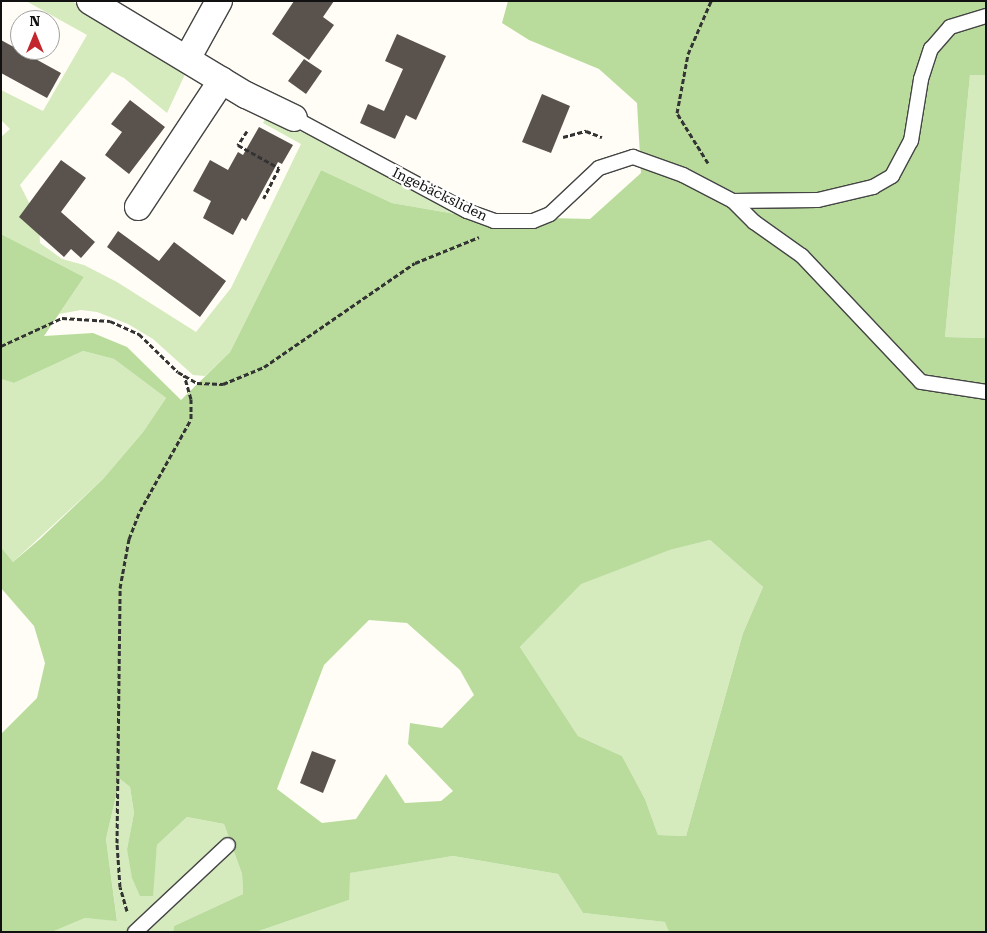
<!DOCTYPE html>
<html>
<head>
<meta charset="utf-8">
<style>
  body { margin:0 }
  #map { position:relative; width:987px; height:933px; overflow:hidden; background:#fffdf5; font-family:"Roboto Serif",serif }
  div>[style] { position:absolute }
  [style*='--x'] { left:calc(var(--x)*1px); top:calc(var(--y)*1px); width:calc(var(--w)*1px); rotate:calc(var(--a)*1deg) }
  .green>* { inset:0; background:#d5ebbd }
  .forest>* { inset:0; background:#b9dc9c }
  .building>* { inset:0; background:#5a524d }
  .path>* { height:3px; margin-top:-1.5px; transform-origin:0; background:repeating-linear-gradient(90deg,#333 0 5px,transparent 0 7.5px) }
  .roads { filter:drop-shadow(1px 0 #444) drop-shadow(-1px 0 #444) drop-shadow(0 1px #444) drop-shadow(0 -1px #444) }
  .service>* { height:14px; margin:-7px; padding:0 7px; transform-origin:7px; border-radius:7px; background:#fff }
  .minor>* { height:26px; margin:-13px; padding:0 13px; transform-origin:13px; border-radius:13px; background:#fff }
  span { translate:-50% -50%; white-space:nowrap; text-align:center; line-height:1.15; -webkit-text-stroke:5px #fff; paint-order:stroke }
  .street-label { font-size:14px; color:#111 }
  .frame { position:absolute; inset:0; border:2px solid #111; pointer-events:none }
  .north { position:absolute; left:10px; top:10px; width:50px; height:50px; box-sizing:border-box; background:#fff; border:1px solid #a0a0a0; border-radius:50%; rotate:0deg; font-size:14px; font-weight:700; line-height:20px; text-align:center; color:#111 }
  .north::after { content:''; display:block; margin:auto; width:18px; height:22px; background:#c4262e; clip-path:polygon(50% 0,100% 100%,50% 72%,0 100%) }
</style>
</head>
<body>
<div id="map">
  <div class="green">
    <div style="clip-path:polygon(26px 1px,72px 1px,187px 70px,167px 113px,124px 78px,112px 72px,20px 185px,39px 222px,40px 243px,62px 259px,84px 265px,117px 282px,196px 332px,231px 288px,301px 144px,263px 123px,266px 117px,316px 138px,467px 216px,392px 203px,321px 170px,230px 352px,205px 376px,193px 375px,153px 339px,128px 324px,97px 312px,81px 310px,59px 314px,84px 277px,1px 234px,1px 137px,10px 129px,1px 120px,1px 90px,43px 111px,87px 35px)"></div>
    <div style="clip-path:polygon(970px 75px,986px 75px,986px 338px,945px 337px)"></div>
    <div style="clip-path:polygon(83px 351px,114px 359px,166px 398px,143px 432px,103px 479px,13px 562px,1px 547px,1px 379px,14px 383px)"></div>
    <div style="clip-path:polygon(710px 540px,763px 587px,743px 633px,686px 836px,658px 835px,645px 799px,622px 756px,578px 736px,520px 647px,581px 583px,670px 550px)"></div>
    <div style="clip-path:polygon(120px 779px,130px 787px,134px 813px,127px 849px,152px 896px,157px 845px,187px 817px,224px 824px,242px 874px,243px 894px,174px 926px,173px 932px,52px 932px,85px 918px,117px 920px,106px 839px)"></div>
    <div style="clip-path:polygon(453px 856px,558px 874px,583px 913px,666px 922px,669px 932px,256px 932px,349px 900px,349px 873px)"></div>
  </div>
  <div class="forest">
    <div style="clip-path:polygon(evenodd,508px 1px,986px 1px,986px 75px,970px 75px,945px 337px,986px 338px,986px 932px,669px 932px,665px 922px,583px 913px,558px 874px,453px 856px,350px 873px,349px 900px,256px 932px,173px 932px,174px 926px,243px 894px,242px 874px,224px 824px,187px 817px,157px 845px,153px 896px,140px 896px,132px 878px,127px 849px,134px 813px,130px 787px,120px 779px,106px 839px,117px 921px,85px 918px,52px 932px,1px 932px,1px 734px,37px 698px,45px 663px,34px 626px,1px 588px,1px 547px,13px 562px,40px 539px,103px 479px,143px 432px,166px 398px,114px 359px,83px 351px,14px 383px,1px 379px,1px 234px,84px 277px,44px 336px,93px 333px,127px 347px,181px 400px,230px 352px,321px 170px,392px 203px,467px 216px,590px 219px,641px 173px,637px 103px,599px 69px,529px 40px,502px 23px,508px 1px,710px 540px,763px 587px,743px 633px,686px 836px,658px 835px,645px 799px,622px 756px,578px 736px,520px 647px,581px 584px,670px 550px,710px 540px,508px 1px,369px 620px,407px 623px,460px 670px,474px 695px,442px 728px,410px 723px,408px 744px,453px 791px,441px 801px,405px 803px,386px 774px,356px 819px,322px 823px,277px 789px,324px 665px,369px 620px)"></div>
  </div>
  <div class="building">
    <div style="clip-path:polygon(294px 1px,334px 1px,323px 17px,334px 25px,309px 60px,272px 34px)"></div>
    <div style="clip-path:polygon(397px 34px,446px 56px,416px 120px,406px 115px,395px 139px,360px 123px,368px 104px,384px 111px,403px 69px,385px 61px)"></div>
    <div style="clip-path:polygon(1px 40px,61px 73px,47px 98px,1px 73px)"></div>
    <div style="clip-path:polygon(304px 59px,322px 71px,306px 94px,288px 81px)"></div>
    <div style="clip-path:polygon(542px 94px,570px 106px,551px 153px,522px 142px)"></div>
    <div style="clip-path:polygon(130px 100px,165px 127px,129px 174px,105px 155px,122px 132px,111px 124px)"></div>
    <div style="clip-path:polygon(259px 127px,293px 145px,282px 164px,278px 162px,246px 221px,242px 218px,233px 235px,203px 218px,211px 201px,193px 191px,210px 160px,228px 170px,238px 152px,243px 155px)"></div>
    <div style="clip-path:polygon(61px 160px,86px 178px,61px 212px,95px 242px,81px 258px,71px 249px,64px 257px,19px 217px)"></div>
    <div style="clip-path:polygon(118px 231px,159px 261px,174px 242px,226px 281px,200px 317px,107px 247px)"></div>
    <div style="clip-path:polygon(312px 751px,336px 760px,323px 793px,300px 783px)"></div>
  </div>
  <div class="path">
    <div style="--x:247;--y:131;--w:17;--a:123"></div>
    <div style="--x:238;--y:145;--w:47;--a:29.3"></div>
    <div style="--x:279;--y:168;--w:34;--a:117"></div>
    <div style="--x:563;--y:137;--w:24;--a:-15"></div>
    <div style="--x:586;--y:131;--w:17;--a:21"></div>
    <div style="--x:708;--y:163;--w:59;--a:-121.8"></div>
    <div style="--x:677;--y:113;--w:60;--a:-79.4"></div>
    <div style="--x:688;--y:54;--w:58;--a:-66.5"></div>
    <div style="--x:1;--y:346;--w:67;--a:-24.7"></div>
    <div style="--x:62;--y:318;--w:48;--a:3.6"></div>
    <div style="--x:110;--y:321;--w:32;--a:24"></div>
    <div style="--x:139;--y:334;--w:54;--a:44.3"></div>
    <div style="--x:178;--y:372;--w:22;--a:30"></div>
    <div style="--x:197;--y:383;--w:26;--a:2"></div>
    <div style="--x:223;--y:384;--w:44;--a:-22.5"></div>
    <div style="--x:264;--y:367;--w:183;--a:-34.6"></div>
    <div style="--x:415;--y:263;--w:69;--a:-22.1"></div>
    <div style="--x:127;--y:911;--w:25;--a:-106"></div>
    <div style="--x:120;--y:887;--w:44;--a:-93.9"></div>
    <div style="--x:117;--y:843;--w:255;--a:-89.3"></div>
    <div style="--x:120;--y:588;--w:50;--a:-79.6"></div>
    <div style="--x:129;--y:539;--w:30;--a:-69"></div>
    <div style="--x:140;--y:511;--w:105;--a:-61"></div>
    <div style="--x:191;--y:419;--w:20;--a:-90"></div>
    <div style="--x:191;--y:399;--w:25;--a:-106"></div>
  </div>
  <div class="roads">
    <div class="service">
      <div style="--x:294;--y:118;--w:196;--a:28.3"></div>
      <div style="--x:467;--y:211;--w:29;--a:20"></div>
      <div style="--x:494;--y:221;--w:39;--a:0"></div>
      <div style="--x:533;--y:221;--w:18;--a:-22"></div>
      <div style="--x:550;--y:214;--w:67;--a:-43.2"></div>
      <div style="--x:599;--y:168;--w:36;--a:-18"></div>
      <div style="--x:633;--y:157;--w:53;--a:19.8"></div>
      <div style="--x:683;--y:175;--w:56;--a:27.5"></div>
      <div style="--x:733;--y:201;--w:85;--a:-0.7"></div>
      <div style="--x:818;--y:200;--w:57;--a:-13.3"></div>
      <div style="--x:873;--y:187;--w:22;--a:-30"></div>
      <div style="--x:892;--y:176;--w:40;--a:-62"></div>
      <div style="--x:911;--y:141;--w:63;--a:-80.8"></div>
      <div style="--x:921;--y:79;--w:32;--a:-72"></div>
      <div style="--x:931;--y:49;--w:29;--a:-49"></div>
      <div style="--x:950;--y:27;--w:38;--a:-17"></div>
      <div style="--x:733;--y:201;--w:30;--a:45"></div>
      <div style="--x:754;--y:222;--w:59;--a:35.3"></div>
      <div style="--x:802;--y:256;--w:173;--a:46.6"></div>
      <div style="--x:921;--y:382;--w:66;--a:8.7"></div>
      <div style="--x:135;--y:932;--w:127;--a:-43.1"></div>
    </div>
    <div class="minor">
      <div style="--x:90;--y:1;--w:182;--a:31.1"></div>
      <div style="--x:246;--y:95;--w:53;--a:25.6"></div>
      <div style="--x:187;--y:59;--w:66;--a:-61.1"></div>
      <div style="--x:138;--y:207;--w:152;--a:-56.5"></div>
    </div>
  </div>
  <div class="street-label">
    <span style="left:440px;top:194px;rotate:26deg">Ingebäcksliden</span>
  </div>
  <div class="frame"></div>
  <div class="north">N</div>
</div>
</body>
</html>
